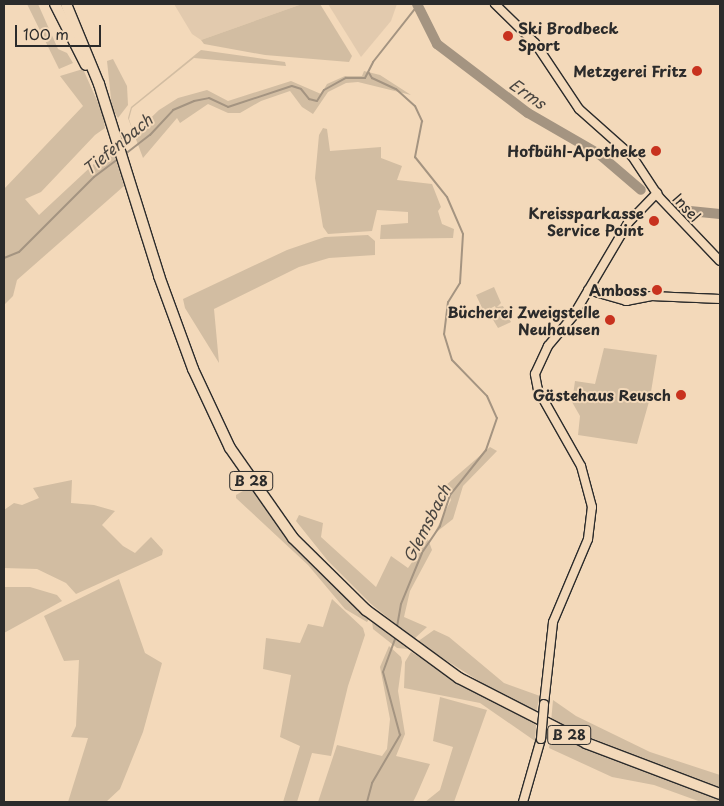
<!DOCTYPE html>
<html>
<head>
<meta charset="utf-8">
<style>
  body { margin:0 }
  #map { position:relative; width:724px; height:806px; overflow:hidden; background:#f3d9ba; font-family:"Playpen Sans",sans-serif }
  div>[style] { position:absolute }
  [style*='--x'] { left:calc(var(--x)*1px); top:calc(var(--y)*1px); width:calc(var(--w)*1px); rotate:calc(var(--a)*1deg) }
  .built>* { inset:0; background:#e2caae }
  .green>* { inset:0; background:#d2bda2 }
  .stream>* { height:2px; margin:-1px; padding:0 1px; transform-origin:1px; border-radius:1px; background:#a49481 }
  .river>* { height:10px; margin:-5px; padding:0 5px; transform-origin:5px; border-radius:5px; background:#a49481 }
  .roads { filter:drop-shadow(1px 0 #2b2b2b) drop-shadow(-1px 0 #2b2b2b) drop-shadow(0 1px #2b2b2b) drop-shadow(0 -1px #2b2b2b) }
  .minor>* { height:8px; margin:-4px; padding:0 4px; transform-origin:4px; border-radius:4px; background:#f3d9ba }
  .major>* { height:10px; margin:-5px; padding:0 5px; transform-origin:5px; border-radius:5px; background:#f3d9ba }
  .bridges { filter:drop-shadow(1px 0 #2b2b2b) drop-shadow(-1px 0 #2b2b2b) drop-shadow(0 1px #2b2b2b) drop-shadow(0 -1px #2b2b2b) }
  .minor-bridge>* { height:8px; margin:-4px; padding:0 4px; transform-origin:4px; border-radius:4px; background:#f3d9ba }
  .dots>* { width:14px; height:14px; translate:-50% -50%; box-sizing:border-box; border:2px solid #f3d9ba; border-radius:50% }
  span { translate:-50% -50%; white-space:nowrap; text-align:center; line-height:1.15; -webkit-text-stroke:4px #f3d9ba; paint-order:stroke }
  .shield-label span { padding:1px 4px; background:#f3d9ba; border:1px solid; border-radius:4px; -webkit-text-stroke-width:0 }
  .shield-label { font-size:14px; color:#2b2b2b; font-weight:700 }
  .poi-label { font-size:15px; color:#2b2b2b; font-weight:700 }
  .left { translate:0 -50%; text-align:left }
  .right { translate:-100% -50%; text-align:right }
  .street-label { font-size:15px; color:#2b2b2b }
  .water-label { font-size:16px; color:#494540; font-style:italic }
  .frame { position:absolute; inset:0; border:5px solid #2b2b2b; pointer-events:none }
  .scale { position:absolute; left:15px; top:25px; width:86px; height:22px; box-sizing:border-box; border:2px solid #2b2b2b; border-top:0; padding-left:6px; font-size:15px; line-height:18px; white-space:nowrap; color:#2b2b2b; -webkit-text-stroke:4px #f3d9ba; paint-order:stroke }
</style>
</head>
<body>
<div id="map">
  <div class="built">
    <div style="clip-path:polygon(174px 4px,302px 4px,201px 40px,192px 34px)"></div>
    <div style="clip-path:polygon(328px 4px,397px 4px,391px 21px,361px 57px)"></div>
  </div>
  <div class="green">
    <div style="clip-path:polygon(27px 4px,38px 4px,58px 49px,67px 53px,73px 63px,59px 69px)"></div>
    <div style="clip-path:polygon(302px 4px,320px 4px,352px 56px,349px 62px,265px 55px,204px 44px,201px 40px)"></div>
    <div style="clip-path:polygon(201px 50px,285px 62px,286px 66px,194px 58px,132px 108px,129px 119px,134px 134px,159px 110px,178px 98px,207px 90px,228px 101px,291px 81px,321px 94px,327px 84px,345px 76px,362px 76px,364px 71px,380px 75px,411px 95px,358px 82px,346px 83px,328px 92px,313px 114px,302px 107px,290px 91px,261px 101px,240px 113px,228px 113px,208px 104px,180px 123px,177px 118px,143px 158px,128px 118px,131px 107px)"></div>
    <div style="clip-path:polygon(113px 59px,127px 86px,128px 105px,118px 118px,112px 108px,107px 61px)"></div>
    <div style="clip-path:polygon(83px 69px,103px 114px,105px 128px,95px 135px,41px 192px,25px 199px,39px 215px,112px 147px,124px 186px,17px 280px,13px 296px,4px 305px,4px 189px,83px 106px,60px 76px)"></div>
    <div style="clip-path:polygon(323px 128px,327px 129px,330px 151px,381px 147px,381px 158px,402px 166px,397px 180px,432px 184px,441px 207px,438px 211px,442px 224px,454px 229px,453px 238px,380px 239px,381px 225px,408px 223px,408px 212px,377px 210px,372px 231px,328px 234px,323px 227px,315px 178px,319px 135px)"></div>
    <div style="clip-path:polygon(368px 235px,375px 241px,375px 255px,329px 258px,299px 267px,214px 309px,219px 363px,185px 308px,183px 299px,287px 250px,325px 237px)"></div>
    <div style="clip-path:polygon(494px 287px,501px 303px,497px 307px,503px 306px,511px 322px,498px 328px,489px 313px,496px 309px,495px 306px,484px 312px,476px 295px)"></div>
    <div style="clip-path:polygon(604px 348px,657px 355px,650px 398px,637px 444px,578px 435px,580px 416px,572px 402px,575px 381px,595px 384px)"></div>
    <div style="clip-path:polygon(490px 447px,497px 451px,463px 486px,453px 519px,434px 534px,451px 500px,445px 486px)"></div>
    <div style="clip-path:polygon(72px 480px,71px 503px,94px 505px,115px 511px,102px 525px,123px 546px,135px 553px,151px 537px,163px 550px,162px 555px,76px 594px,66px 583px,37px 569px,4px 568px,4px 510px,14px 503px,22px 505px,39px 498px,33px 488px)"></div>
    <div style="clip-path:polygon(250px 487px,307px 559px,369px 619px,367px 622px,345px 609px,308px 565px,236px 498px,236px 495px)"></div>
    <div style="clip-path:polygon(299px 515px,323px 523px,321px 537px,376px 587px,391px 556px,408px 568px,428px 539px,432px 550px,410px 591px,404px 617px,427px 627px,414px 639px,371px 604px,328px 561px,296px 521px)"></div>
    <div style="clip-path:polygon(119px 579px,145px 653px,162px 663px,143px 732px,120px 789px,106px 802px,68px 802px,88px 738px,71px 737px,76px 726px,79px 660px,64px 661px,44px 616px)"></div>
    <div style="clip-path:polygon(4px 587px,30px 587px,57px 595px,62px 601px,4px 633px)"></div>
    <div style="clip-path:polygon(332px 599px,363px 628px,365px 635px,348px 686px,331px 756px,312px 753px,297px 802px,283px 802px,300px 746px,280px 737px,291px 675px,263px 669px,266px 638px,300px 643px,308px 624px,323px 627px)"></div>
    <div style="clip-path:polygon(372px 621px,408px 649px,397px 648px,373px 629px)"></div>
    <div style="clip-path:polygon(434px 630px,449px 637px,504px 683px,540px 696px,536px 712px,490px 688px,417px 642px)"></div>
    <div style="clip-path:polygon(389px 646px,401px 657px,402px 662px,398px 691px,405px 734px,396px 756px,430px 764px,417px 794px,413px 802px,318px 802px,337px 745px,382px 756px,387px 749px,390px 719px,380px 667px)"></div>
    <div style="clip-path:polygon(411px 652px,536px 725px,535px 741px,480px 703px,404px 688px,405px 662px)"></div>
    <div style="clip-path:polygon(440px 697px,487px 710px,454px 802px,425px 802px,440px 790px,453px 747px,433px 741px)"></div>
    <div style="clip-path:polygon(553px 700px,576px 716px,650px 752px,720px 775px,720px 789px,551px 722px)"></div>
    <div style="clip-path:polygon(552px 730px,720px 798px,720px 802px,701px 802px,654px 785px,612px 777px,549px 748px)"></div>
  </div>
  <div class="stream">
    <div style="--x:369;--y:73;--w:6;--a:59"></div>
    <div style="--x:372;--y:78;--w:26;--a:25"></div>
    <div style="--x:396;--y:89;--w:25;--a:42"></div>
    <div style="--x:415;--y:106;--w:17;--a:65"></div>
    <div style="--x:422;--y:121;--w:37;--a:101"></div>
    <div style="--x:415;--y:157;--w:51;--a:51.3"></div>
    <div style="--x:447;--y:197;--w:40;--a:66.6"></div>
    <div style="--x:463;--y:234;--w:49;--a:93.5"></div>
    <div style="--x:460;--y:283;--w:22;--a:122"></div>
    <div style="--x:448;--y:302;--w:32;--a:97"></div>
    <div style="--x:444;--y:334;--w:27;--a:73"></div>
    <div style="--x:452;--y:360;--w:50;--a:45.8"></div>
    <div style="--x:487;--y:396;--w:24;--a:66"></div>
    <div style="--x:497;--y:418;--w:34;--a:109"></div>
    <div style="--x:486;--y:450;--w:58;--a:128.7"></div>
    <div style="--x:450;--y:495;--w:33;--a:108"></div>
    <div style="--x:440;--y:526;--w:32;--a:124"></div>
    <div style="--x:422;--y:553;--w:55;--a:112.4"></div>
    <div style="--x:401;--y:604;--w:23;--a:100"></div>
    <div style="--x:124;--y:155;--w:33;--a:-38"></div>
    <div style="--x:150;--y:135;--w:34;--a:-47"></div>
    <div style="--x:173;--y:110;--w:23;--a:-23"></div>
    <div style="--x:194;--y:101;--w:15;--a:-11"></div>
    <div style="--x:209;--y:98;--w:21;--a:25"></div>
    <div style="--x:228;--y:107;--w:67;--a:-18.2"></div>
    <div style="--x:292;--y:86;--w:9;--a:18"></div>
    <div style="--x:301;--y:89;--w:13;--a:51"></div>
    <div style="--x:309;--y:99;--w:8;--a:14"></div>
    <div style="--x:317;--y:101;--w:13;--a:-58"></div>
    <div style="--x:324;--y:90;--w:25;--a:-29"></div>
    <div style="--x:346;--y:78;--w:19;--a:0"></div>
    <div style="--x:365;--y:78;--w:18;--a:-63"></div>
    <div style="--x:373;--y:62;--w:73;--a:-51.7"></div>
    <div style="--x:4;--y:258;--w:16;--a:-22"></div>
    <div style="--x:19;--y:252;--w:106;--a:-45"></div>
    <div style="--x:94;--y:177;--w:30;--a:-37"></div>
    <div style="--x:367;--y:802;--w:20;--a:-75"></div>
    <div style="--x:372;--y:783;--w:56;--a:-59.7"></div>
    <div style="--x:400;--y:735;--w:65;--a:-105.1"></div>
    <div style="--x:383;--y:672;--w:38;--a:-70"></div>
  </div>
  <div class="river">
    <div style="--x:417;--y:4;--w:45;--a:63.4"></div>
    <div style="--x:437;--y:44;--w:114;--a:37.2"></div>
    <div style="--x:528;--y:113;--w:82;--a:30"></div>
    <div style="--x:599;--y:154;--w:55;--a:40.6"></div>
    <div style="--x:680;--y:210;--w:40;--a:5.7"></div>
  </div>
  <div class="roads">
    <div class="minor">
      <div style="--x:495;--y:4;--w:56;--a:44.3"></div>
      <div style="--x:535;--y:43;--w:79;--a:56.3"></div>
      <div style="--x:579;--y:109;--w:71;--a:41.6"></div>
      <div style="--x:632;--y:156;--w:49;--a:56.6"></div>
      <div style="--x:659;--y:197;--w:88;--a:46.4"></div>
      <div style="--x:588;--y:290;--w:40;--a:16"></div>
      <div style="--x:626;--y:301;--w:25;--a:-11"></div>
      <div style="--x:651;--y:296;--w:69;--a:2.5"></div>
      <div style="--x:544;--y:704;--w:82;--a:-83.7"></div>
      <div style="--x:553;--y:622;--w:90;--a:-67.1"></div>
      <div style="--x:588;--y:539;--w:32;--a:-83"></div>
      <div style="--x:592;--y:507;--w:42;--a:-105"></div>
      <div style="--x:581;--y:466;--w:87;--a:-119.5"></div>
      <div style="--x:538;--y:390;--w:16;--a:-101"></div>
      <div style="--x:535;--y:374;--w:31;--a:-65"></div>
      <div style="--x:548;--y:346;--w:39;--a:-50"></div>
      <div style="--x:573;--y:316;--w:108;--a:-59.4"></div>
      <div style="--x:628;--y:223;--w:42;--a:-46"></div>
      <div style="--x:523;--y:802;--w:66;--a:-74.1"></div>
    </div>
    <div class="major">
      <div style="--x:55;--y:4;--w:68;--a:63.1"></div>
      <div style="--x:66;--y:4;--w:87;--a:67.6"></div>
      <div style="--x:99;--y:84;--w:201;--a:72.6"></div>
      <div style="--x:159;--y:276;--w:99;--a:69.9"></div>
      <div style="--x:193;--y:369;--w:87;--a:64.9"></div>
      <div style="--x:230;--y:448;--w:110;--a:55"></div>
      <div style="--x:293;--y:538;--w:103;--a:44.6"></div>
      <div style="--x:366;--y:610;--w:115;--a:36.2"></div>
      <div style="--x:459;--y:678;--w:143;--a:27.1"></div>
      <div style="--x:586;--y:743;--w:143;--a:20.8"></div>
    </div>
  </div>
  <div class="bridges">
    <div class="minor-bridge">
      <div style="--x:541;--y:739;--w:35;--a:-85"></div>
    </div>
  </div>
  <div class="dots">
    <div style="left:508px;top:36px;background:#c8321e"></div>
    <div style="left:697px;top:71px;background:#c8321e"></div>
    <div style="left:656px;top:151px;background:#c8321e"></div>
    <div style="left:654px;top:221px;background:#c8321e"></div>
    <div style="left:657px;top:290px;background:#c8321e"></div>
    <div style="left:610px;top:320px;background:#c8321e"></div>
    <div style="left:681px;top:395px;background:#c8321e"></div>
  </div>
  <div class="shield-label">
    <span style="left:251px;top:481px">B 28</span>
    <span style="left:569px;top:735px">B 28</span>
  </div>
  <div class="poi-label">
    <span class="left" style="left:518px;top:36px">Ski Brodbeck<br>Sport</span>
    <span class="right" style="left:687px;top:71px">Metzgerei Fritz</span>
    <span class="right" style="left:646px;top:151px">Hofbühl-Apotheke</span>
    <span class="right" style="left:644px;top:221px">Kreissparkasse<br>Service Point</span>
    <span class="right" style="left:647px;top:290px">Amboss</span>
    <span class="right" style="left:600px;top:320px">Bücherei Zweigstelle<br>Neuhausen</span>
    <span class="right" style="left:671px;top:395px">Gästehaus Reusch</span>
  </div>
  <div class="street-label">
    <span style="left:687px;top:207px;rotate:47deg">Insel</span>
  </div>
  <div class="water-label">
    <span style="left:528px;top:93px;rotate:35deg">Erms</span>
    <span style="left:117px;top:144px;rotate:-40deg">Tiefenbach</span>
    <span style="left:426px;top:523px;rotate:-63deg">Glemsbach</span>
  </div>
  <div class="frame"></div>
  <div class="scale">100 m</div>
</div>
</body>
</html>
